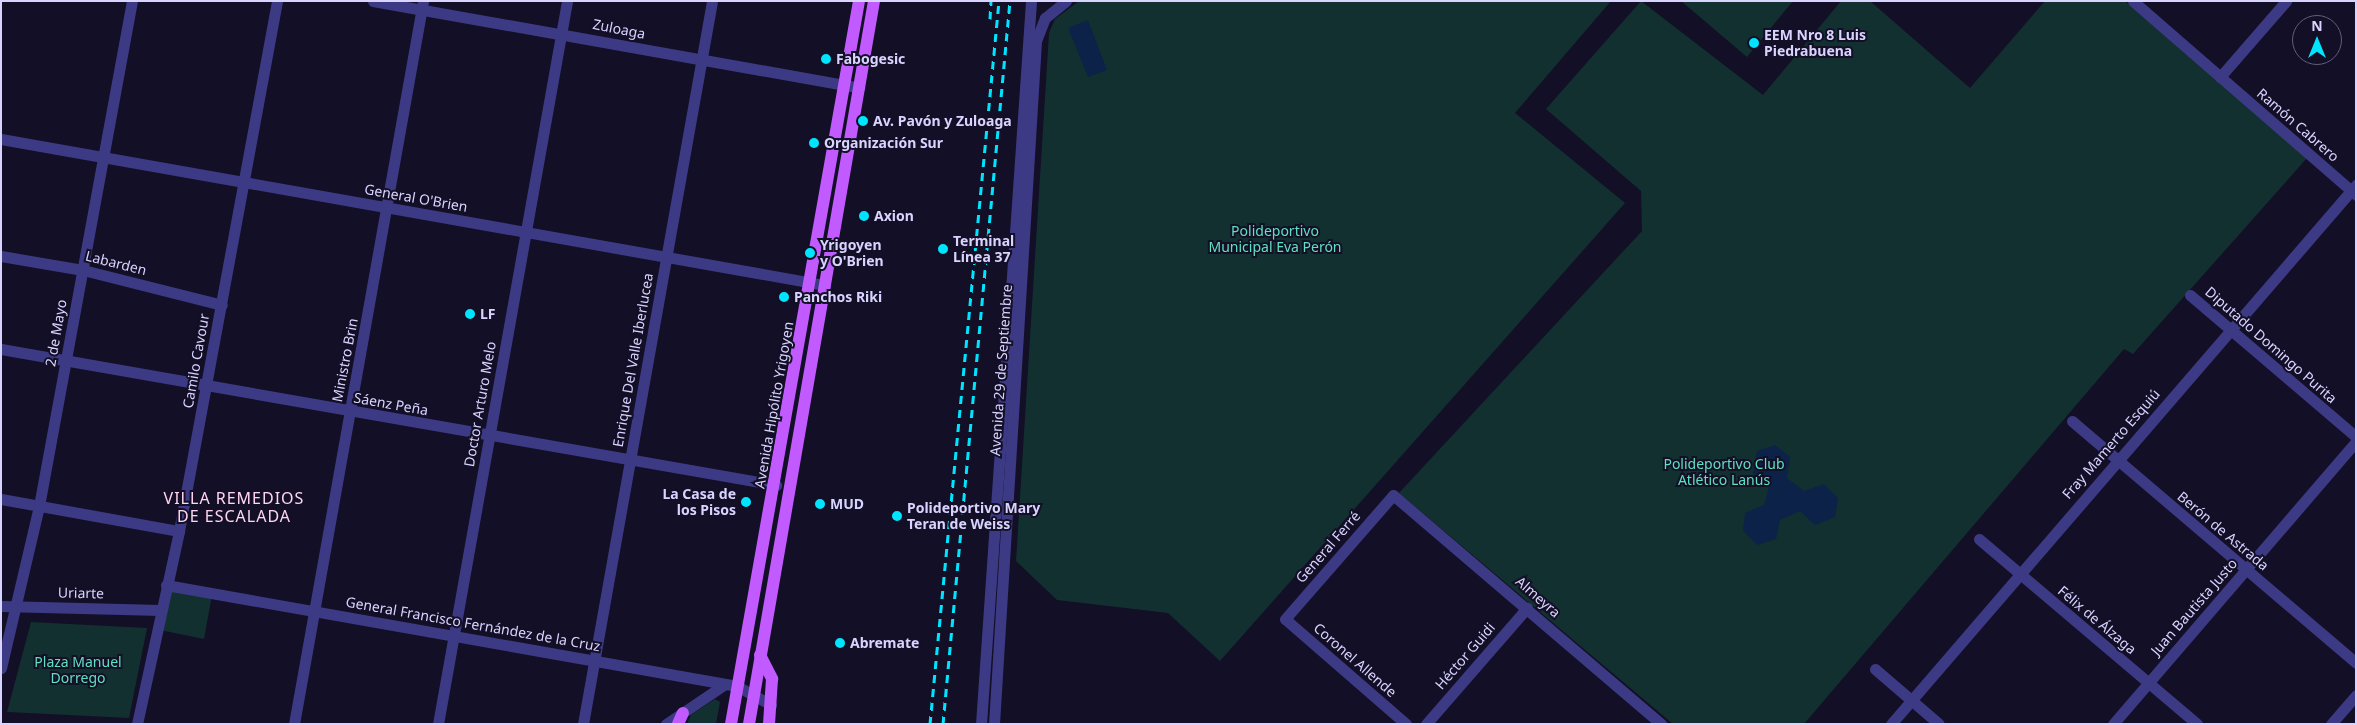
<!DOCTYPE html>
<html>
<head>
<meta charset="utf-8">
<style>
  body { margin:0 }
  #map { position:relative; width:2357px; height:725px; overflow:hidden; background:#130f26; font-family:"Noto Sans",sans-serif }
  div>[style] { position:absolute }
  [style*='--x'] { left:calc(var(--x)*1px); top:calc(var(--y)*1px); width:calc(var(--w)*1px); rotate:calc(var(--a)*1deg) }
  .green>* { inset:0; background:#12302f }
  .water>* { inset:0; background:#0c2248 }
  .minor>* { height:11px; margin:-5.5px; padding:0 5.5px; transform-origin:5.5px; border-radius:5.5px; background:#3d3a85 }
  .major>* { height:12px; margin:-6px; padding:0 6px; transform-origin:6px; border-radius:6px; background:#c25bff }
  .rail>* { height:3px; margin-top:-1.5px; transform-origin:0; background:repeating-linear-gradient(90deg,#00e5ff 0 8px,transparent 0 14px) }
  .dots>* { width:14px; height:14px; translate:-50% -50%; box-sizing:border-box; border:2px solid #130f26; border-radius:50% }
  span { translate:-50% -50%; white-space:nowrap; text-align:center; line-height:1.15; -webkit-text-stroke:4px #130f26; paint-order:stroke }
  .street-label { font-size:14px; color:#d9d4ff }
  .poi-label { font-size:14px; color:#d9d4ff; font-weight:700 }
  .left { translate:0 -50%; text-align:left }
  .right { translate:-100% -50%; text-align:right }
  .park-label { font-size:14px; color:#5fe0c0 }
  .quarter-label { font-size:16px; color:#ffd6f0; letter-spacing:1px }
  .frame { position:absolute; inset:0; border:2px solid #d9d4ff; pointer-events:none }
  .north { position:absolute; left:2292px; top:15px; width:50px; height:50px; box-sizing:border-box; background:#130f26; border:1px solid #625e7d; border-radius:50%; rotate:0deg; font-size:14px; font-weight:700; line-height:20px; text-align:center; color:#d9d4ff }
  .north::after { content:''; display:block; margin:auto; width:18px; height:22px; background:#00e5ff; clip-path:polygon(50% 0,100% 100%,50% 72%,0 100%) }
</style>
</head>
<body>
<div id="map">
  <div class="green">
    <div style="clip-path:polygon(1079px 1px,1611px 1px,1515px 113px,1625px 203px,1220px 661px,1168px 613px,1057px 600px,1016px 561px,1049px 33px,1055px 19px)"></div>
    <div style="clip-path:polygon(1641px 1px,1763px 95px,1841px 1px,1870px 1px,1970px 88px,2045px 1px,2125px 1px,2307px 158px,2133px 354px,2124px 349px,1804px 724px,1673px 724px,1399px 493px,1642px 231px,1641px 191px,1546px 109px)"></div>
    <div style="clip-path:polygon(1681px 1px,1793px 1px,1747px 57px)"></div>
    <div style="clip-path:polygon(170px 588px,212px 595px,204px 639px,160px 630px)"></div>
    <div style="clip-path:polygon(31px 622px,147px 628px,129px 718px,7px 712px)"></div>
    <div style="clip-path:polygon(715px 699px,720px 702px,716px 724px,687px 724px,691px 715px)"></div>
  </div>
  <div class="water">
    <div style="clip-path:polygon(1088px 20px,1107px 70px,1088px 77px,1068px 28px)"></div>
    <div style="clip-path:polygon(1775px 445px,1790px 457px,1787px 478px,1804px 491px,1824px 484px,1838px 498px,1835px 517px,1815px 525px,1800px 511px,1780px 520px,1776px 539px,1757px 545px,1743px 530px,1745px 513px,1764px 505px,1769px 486px,1753px 473px,1757px 451px)"></div>
  </div>
  <div class="minor">
    <div style="--x:373;--y:1;--w:494;--a:10.1"></div>
    <div style="--x:2133;--y:1;--w:296;--a:41"></div>
    <div style="--x:2220;--y:77;--w:101;--a:-49"></div>
    <div style="--x:1;--y:139;--w:837;--a:10.05"></div>
    <div style="--x:1;--y:256;--w:83;--a:9.7"></div>
    <div style="--x:83;--y:270;--w:143;--a:14.1"></div>
    <div style="--x:2190;--y:295;--w:218;--a:40.5"></div>
    <div style="--x:1;--y:349;--w:787;--a:9.95"></div>
    <div style="--x:2072;--y:421;--w:373;--a:40.4"></div>
    <div style="--x:1;--y:499;--w:181;--a:10.2"></div>
    <div style="--x:1979;--y:539;--w:286;--a:40.3"></div>
    <div style="--x:166;--y:585;--w:580;--a:10.03"></div>
    <div style="--x:737;--y:686;--w:39;--a:29"></div>
    <div style="--x:1;--y:606;--w:160;--a:1.4"></div>
    <div style="--x:1;--y:668;--w:166;--a:-76.8"></div>
    <div style="--x:39;--y:506;--w:513;--a:-79.57"></div>
    <div style="--x:1875;--y:669;--w:84;--a:40.7"></div>
    <div style="--x:137;--y:724;--w:198;--a:-77.7"></div>
    <div style="--x:179;--y:531;--w:539;--a:-79.52"></div>
    <div style="--x:294;--y:724;--w:734;--a:-79.88"></div>
    <div style="--x:438;--y:724;--w:734;--a:-79.88"></div>
    <div style="--x:583;--y:724;--w:734;--a:-79.88"></div>
    <div style="--x:666;--y:724;--w:71;--a:-34.1"></div>
    <div style="--x:981;--y:724;--w:725;--a:-86.04"></div>
    <div style="--x:994;--y:724;--w:684;--a:-86.48"></div>
    <div style="--x:1036;--y:41;--w:25;--a:-69"></div>
    <div style="--x:1045;--y:18;--w:27;--a:-39"></div>
    <div style="--x:1406;--y:724;--w:160;--a:-139"></div>
    <div style="--x:1285;--y:619;--w:164;--a:-48.9"></div>
    <div style="--x:1393;--y:495;--w:353;--a:40.5"></div>
    <div style="--x:1426;--y:724;--w:154;--a:-49"></div>
    <div style="--x:1891;--y:724;--w:712;--a:-49.22"></div>
    <div style="--x:2113;--y:724;--w:373;--a:-49.3"></div>
    <div style="--x:2331;--y:724;--w:38;--a:-49"></div>
  </div>
  <div class="major">
    <div style="--x:760;--y:655;--w:27;--a:63"></div>
    <div style="--x:772;--y:679;--w:45;--a:93.8"></div>
    <div style="--x:678;--y:724;--w:12;--a:-66"></div>
    <div style="--x:731;--y:724;--w:734;--a:-79.96"></div>
    <div style="--x:749;--y:724;--w:734;--a:-80.19"></div>
  </div>
  <div class="rail">
    <div style="--x:990;--y:19;--w:18;--a:-87"></div>
    <div style="--x:930;--y:724;--w:726;--a:-84.55"></div>
    <div style="--x:943;--y:724;--w:726;--a:-84.71"></div>
  </div>
  <div class="dots">
    <div style="left:1754px;top:43px;background:#00e5ff"></div>
    <div style="left:826px;top:59px;background:#00e5ff"></div>
    <div style="left:863px;top:121px;background:#00e5ff"></div>
    <div style="left:814px;top:143px;background:#00e5ff"></div>
    <div style="left:864px;top:216px;background:#00e5ff"></div>
    <div style="left:943px;top:249px;background:#00e5ff"></div>
    <div style="left:810px;top:253px;background:#00e5ff"></div>
    <div style="left:784px;top:297px;background:#00e5ff"></div>
    <div style="left:470px;top:314px;background:#00e5ff"></div>
    <div style="left:746px;top:502px;background:#00e5ff"></div>
    <div style="left:820px;top:504px;background:#00e5ff"></div>
    <div style="left:897px;top:516px;background:#00e5ff"></div>
    <div style="left:840px;top:643px;background:#00e5ff"></div>
  </div>
  <div class="street-label">
    <span style="left:619px;top:29px;rotate:11deg">Zuloaga</span>
    <span style="left:2298px;top:125px;rotate:41deg">Ramón Cabrero</span>
    <span style="left:416px;top:198px;rotate:10deg">General O'Brien</span>
    <span style="left:116px;top:263px;rotate:14deg">Labarden</span>
    <span style="left:56px;top:333px;rotate:-80deg">2 de Mayo</span>
    <span style="left:2271px;top:345px;rotate:41deg">Diputado Domingo Purita</span>
    <span style="left:345px;top:360px;rotate:-79deg">Ministro Brin</span>
    <span style="left:633px;top:360px;rotate:-80deg">Enrique Del Valle Iberlucea</span>
    <span style="left:196px;top:361px;rotate:-80deg">Camilo Cavour</span>
    <span style="left:1001px;top:370px;rotate:-86deg">Avenida 29 de Septiembre</span>
    <span style="left:391px;top:404px;rotate:10deg">Sáenz Peña</span>
    <span style="left:480px;top:404px;rotate:-80deg">Doctor Arturo Melo</span>
    <span style="left:774px;top:405px;rotate:-80deg">Avenida Hipólito Yrigoyen</span>
    <span style="left:2111px;top:444px;rotate:-49deg">Fray Mamerto Esquiú</span>
    <span style="left:2223px;top:531px;rotate:40deg">Berón de Astrada</span>
    <span style="left:1328px;top:547px;rotate:-49deg">General Ferré</span>
    <span style="left:81px;top:593px;rotate:1deg">Uriarte</span>
    <span style="left:1538px;top:597px;rotate:41deg">Almeyra</span>
    <span style="left:2194px;top:607px;rotate:-49deg">Juan Bautista Justo</span>
    <span style="left:2097px;top:620px;rotate:40deg">Félix de Álzaga</span>
    <span style="left:473px;top:624px;rotate:10deg">General Francisco Fernández de la Cruz</span>
    <span style="left:1465px;top:656px;rotate:-49deg">Héctor Guidi</span>
    <span style="left:1355px;top:660px;rotate:41deg">Coronel Allende</span>
  </div>
  <div class="poi-label">
    <span class="left" style="left:1764px;top:43px">EEM Nro 8 Luis<br>Piedrabuena</span>
    <span class="left" style="left:836px;top:59px">Fabogesic</span>
    <span class="left" style="left:873px;top:121px">Av. Pavón y Zuloaga</span>
    <span class="left" style="left:824px;top:143px">Organización Sur</span>
    <span class="left" style="left:874px;top:216px">Axion</span>
    <span class="left" style="left:953px;top:249px">Terminal<br>Línea 37</span>
    <span class="left" style="left:820px;top:253px">Yrigoyen<br>y O'Brien</span>
    <span class="left" style="left:794px;top:297px">Panchos Riki</span>
    <span class="left" style="left:480px;top:314px">LF</span>
    <span class="right" style="left:736px;top:502px">La Casa de<br>los Pisos</span>
    <span class="left" style="left:830px;top:504px">MUD</span>
    <span class="left" style="left:907px;top:516px">Polideportivo Mary<br>Teran de Weiss</span>
    <span class="left" style="left:850px;top:643px">Abremate</span>
  </div>
  <div class="park-label">
    <span style="left:1275px;top:239px">Polideportivo<br>Municipal Eva Perón</span>
    <span style="left:1724px;top:472px">Polideportivo Club<br>Atlético Lanús</span>
    <span style="left:78px;top:670px">Plaza Manuel<br>Dorrego</span>
  </div>
  <div class="quarter-label">
    <span style="left:234px;top:507px">VILLA REMEDIOS<br>DE ESCALADA</span>
  </div>
  <div class="frame"></div>
  <div class="north">N</div>
</div>
</body>
</html>
